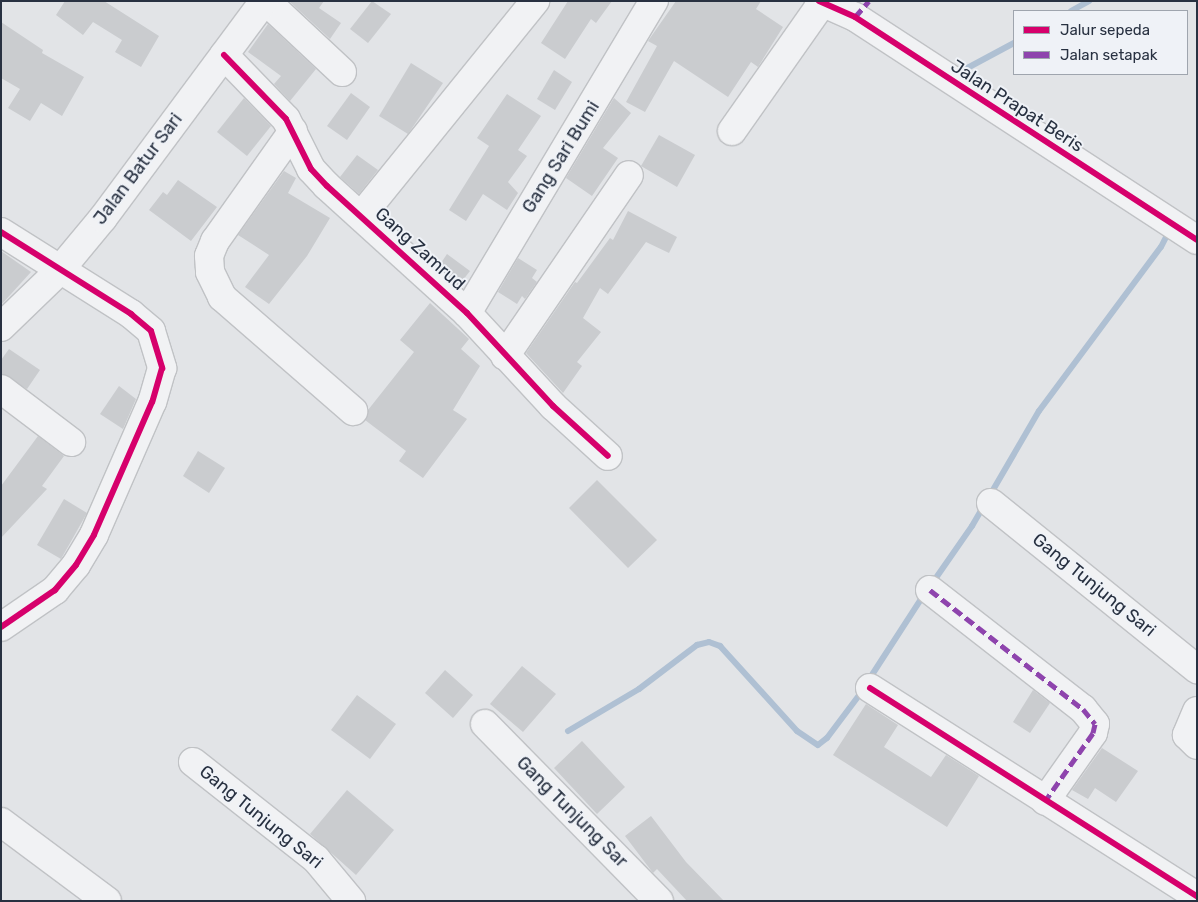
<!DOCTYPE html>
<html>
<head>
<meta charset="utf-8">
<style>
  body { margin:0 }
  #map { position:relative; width:1198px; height:902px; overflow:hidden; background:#e2e4e7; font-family:Rubik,sans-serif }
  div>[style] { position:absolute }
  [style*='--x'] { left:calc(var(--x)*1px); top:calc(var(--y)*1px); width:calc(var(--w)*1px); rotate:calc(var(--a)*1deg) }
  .stream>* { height:6px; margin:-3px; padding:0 3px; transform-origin:3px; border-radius:3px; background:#afc0d3 }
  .building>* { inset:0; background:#cacccf }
  .roads { filter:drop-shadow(1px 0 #c0c2c5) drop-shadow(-1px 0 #c0c2c5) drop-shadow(0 1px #c0c2c5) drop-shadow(0 -1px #c0c2c5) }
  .minor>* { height:28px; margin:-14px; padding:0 14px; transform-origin:14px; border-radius:14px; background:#f1f2f4 }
  .quiet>* { height:5px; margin-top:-2.5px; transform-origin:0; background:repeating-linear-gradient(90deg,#8e44ad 0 10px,transparent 0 15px) }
  .cycleway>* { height:6px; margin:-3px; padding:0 3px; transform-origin:3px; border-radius:3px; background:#d6006c }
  span { translate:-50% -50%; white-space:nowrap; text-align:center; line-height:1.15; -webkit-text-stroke:4px #eff2f7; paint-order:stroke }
  .street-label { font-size:18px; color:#283141 }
  .frame { position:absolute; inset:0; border:2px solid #283141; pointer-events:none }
  .legend { position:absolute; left:1013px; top:10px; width:175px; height:65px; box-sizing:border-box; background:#eff2f7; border:1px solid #9fa5ae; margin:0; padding:6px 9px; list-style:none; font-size:15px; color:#283141 }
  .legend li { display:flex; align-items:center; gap:10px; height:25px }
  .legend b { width:25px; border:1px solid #9fa5ae }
</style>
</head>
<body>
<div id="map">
  <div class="stream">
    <div style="--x:1071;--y:11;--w:21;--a:-29"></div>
    <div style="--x:958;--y:73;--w:64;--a:-28.2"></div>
    <div style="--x:931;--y:585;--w:72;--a:-55.2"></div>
    <div style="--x:972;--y:526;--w:133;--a:-59.8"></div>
    <div style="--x:1039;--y:411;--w:204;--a:-53.4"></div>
    <div style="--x:1161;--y:247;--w:18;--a:-63"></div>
    <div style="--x:1169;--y:231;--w:2;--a:-153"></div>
    <div style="--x:868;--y:681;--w:105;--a:-57.1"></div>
    <div style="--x:568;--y:731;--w:82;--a:-30.6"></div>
    <div style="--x:639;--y:689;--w:73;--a:-37.2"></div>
    <div style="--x:697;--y:645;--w:12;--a:-14"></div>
    <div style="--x:709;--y:642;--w:12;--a:20"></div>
    <div style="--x:720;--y:646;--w:115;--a:47.8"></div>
    <div style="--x:797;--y:731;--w:25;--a:34"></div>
    <div style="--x:818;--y:745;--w:11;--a:-38"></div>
    <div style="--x:827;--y:738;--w:60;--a:-53.1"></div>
  </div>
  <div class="building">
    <div style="clip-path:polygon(65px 1px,104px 1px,159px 36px,141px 67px,115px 52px,122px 40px,93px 22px,83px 35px,56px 15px)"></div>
    <div style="clip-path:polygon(289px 1px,324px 1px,319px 8px,341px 23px,330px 39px)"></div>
    <div style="clip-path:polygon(372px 1px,391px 14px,368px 43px,350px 29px)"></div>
    <div style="clip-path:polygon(568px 1px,612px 1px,596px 23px,591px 19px,565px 59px,541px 43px)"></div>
    <div style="clip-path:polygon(676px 1px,761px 1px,756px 9px,783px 27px,758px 67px,751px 62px,728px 97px,674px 61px,645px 112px,626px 102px,657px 46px,648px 41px)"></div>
    <div style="clip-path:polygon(1px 22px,43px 50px,42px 53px,84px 77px,62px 116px,41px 103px,30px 121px,8px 108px,20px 89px,1px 78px)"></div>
    <div style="clip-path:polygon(268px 24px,316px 69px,290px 101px,274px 84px,281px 76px,248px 52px)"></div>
    <div style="clip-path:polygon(411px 63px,443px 83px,408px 134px,379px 116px)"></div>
    <div style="clip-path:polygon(554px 70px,572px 82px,555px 110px,537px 99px)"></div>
    <div style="clip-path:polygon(351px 93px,370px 107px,347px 140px,327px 126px)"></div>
    <div style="clip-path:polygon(507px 94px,541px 116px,518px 150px,527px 156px,508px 182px,518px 193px,507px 210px,483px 194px,466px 221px,449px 210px,489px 146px,477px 138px)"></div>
    <div style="clip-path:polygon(244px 98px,271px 126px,247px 156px,217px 132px)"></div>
    <div style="clip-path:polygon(614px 98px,631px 113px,603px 148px,618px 158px,592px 196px,566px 178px)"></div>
    <div style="clip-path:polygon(659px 135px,695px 155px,677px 187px,641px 166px)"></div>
    <div style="clip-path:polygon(357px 155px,378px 170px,359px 194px,340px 177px)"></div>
    <div style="clip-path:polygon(284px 171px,296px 178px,288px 193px,330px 218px,307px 256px,269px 304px,245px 287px,269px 255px,238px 235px)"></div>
    <div style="clip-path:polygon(178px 180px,217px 207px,191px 241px,149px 210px,163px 192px,167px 195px)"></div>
    <div style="clip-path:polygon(628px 211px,677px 237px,669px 253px,646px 242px,608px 294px,600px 288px,583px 318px,601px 332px,577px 362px,582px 366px,563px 393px,526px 353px,575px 282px,577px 283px,610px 238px,613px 240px)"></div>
    <div style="clip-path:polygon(1px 251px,31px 272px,1px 305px)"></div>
    <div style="clip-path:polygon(447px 254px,470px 271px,459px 285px,439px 266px)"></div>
    <div style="clip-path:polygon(518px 258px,537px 270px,532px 278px,537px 282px,525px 299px,522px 296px,517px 304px,498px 292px)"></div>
    <div style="clip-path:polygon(430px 303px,469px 339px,461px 349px,480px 366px,453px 410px,467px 419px,423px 478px,399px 461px,406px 451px,365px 420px,368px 410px,414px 352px,400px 340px)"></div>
    <div style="clip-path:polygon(9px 349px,40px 370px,27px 389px,1px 374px,1px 360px)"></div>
    <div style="clip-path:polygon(119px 386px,136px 399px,123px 429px,100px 414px)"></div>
    <div style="clip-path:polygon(38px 436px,64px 456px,42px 486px,47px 489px,1px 538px,1px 486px)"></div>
    <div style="clip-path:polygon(198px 451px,225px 468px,209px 493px,183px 476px)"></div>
    <div style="clip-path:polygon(597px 480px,657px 540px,628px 568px,569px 508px)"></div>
    <div style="clip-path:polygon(64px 499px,87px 513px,61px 559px,37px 545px)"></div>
    <div style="clip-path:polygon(522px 666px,556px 694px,523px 732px,490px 704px)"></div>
    <div style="clip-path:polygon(445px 670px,473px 695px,453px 718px,425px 693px)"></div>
    <div style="clip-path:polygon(1033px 690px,1050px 703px,1030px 733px,1013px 722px)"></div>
    <div style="clip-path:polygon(357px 695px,396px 724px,370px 759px,331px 730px)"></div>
    <div style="clip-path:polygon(866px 704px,898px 725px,884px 747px,931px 777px,946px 755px,979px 776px,947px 827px,833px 755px)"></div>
    <div style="clip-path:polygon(582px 741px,625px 787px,597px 814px,554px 768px)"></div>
    <div style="clip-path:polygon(1102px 748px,1138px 771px,1116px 802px,1095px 788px,1088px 799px,1072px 790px)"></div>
    <div style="clip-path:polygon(347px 790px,394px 830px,356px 875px,310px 834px)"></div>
    <div style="clip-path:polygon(651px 816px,686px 862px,724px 901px,687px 901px,657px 869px,653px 873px,625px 836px)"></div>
  </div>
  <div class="roads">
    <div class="minor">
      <div style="--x:266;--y:1;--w:104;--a:43.1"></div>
      <div style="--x:819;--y:1;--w:39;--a:24"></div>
      <div style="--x:855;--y:17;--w:408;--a:33.1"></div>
      <div style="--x:224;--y:55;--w:89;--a:45.9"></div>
      <div style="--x:286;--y:119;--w:56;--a:63.4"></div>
      <div style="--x:311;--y:169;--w:23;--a:47"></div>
      <div style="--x:327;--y:186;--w:189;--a:42.2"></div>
      <div style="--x:467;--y:313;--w:127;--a:47.2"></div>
      <div style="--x:553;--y:406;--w:74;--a:42.3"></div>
      <div style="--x:293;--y:131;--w:135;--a:125.3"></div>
      <div style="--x:215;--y:241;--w:16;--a:112"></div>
      <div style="--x:209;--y:256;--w:16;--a:86"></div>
      <div style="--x:210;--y:272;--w:28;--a:64"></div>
      <div style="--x:222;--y:297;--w:174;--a:41"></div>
      <div style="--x:732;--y:131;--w:156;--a:-54.9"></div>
      <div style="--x:361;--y:216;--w:277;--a:-51"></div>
      <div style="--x:1;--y:232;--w:154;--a:32.2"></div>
      <div style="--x:131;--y:314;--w:26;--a:40"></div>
      <div style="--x:151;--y:331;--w:39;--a:73"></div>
      <div style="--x:162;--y:368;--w:35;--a:106"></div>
      <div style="--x:152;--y:402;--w:145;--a:113.6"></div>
      <div style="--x:94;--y:535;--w:35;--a:121"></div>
      <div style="--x:76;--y:565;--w:33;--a:130"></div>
      <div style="--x:55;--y:590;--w:65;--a:145.6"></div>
      <div style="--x:467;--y:313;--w:364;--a:-59.1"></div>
      <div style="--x:1;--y:327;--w:81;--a:-44"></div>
      <div style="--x:59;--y:271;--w:69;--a:-50.3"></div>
      <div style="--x:103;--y:218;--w:270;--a:-53.4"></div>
      <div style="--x:505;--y:356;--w:219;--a:-55.6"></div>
      <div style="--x:1;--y:389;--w:88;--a:37.1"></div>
      <div style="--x:991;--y:503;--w:265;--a:38.9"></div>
      <div style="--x:930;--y:590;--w:194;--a:37.9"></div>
      <div style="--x:1083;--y:709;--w:19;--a:51"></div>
      <div style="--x:1095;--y:724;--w:9;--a:103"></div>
      <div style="--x:1093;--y:733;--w:83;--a:125.2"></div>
      <div style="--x:870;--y:688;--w:388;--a:32.5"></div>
      <div style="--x:1197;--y:711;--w:26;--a:113"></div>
      <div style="--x:1187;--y:735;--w:14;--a:45"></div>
      <div style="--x:485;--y:724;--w:248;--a:45.5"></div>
      <div style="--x:193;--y:762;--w:157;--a:38.3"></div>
      <div style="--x:316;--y:859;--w:55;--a:50.2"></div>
      <div style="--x:1;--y:822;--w:132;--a:36.7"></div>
    </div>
  </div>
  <div class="quiet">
    <div style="--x:855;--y:17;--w:21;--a:-49"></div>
    <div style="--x:930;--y:590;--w:194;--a:37.9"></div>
    <div style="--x:1083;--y:709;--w:19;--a:51"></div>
    <div style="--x:1095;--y:724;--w:9;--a:103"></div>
    <div style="--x:1093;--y:733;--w:83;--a:125.2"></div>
  </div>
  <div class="cycleway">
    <div style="--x:819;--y:1;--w:39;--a:24"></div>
    <div style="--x:855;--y:17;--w:408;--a:33.1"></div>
    <div style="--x:224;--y:55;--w:89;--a:45.9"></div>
    <div style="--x:286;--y:119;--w:56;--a:63.4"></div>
    <div style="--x:311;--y:169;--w:23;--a:47"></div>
    <div style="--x:327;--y:186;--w:189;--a:42.2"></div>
    <div style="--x:467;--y:313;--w:127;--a:47.2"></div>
    <div style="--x:553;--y:406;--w:74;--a:42.3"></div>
    <div style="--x:1;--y:232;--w:154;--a:32.2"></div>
    <div style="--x:131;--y:314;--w:26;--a:40"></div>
    <div style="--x:151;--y:331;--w:39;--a:73"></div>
    <div style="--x:162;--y:368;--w:35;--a:106"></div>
    <div style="--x:152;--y:402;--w:145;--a:113.6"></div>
    <div style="--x:94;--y:535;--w:35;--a:121"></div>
    <div style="--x:76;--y:565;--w:33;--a:130"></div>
    <div style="--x:55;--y:590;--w:65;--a:145.6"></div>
    <div style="--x:870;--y:688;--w:388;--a:32.5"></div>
  </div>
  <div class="street-label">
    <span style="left:1017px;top:106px;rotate:33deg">Jalan Prapat Beris</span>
    <span style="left:561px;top:157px;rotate:-58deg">Gang Sari Bumi</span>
    <span style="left:138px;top:169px;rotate:-53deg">Jalan Batur Sari</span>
    <span style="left:420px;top:249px;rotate:42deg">Gang Zamrud</span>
    <span style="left:1094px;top:585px;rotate:39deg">Gang Tunjung Sari</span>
    <span style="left:572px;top:812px;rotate:45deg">Gang Tunjung Sar</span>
    <span style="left:261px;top:817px;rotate:39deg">Gang Tunjung Sari</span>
  </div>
  <div class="frame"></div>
  <ul class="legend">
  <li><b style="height:6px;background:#d6006c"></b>Jalur sepeda</li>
  <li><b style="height:6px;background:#8e44ad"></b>Jalan setapak</li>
  </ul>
</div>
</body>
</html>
